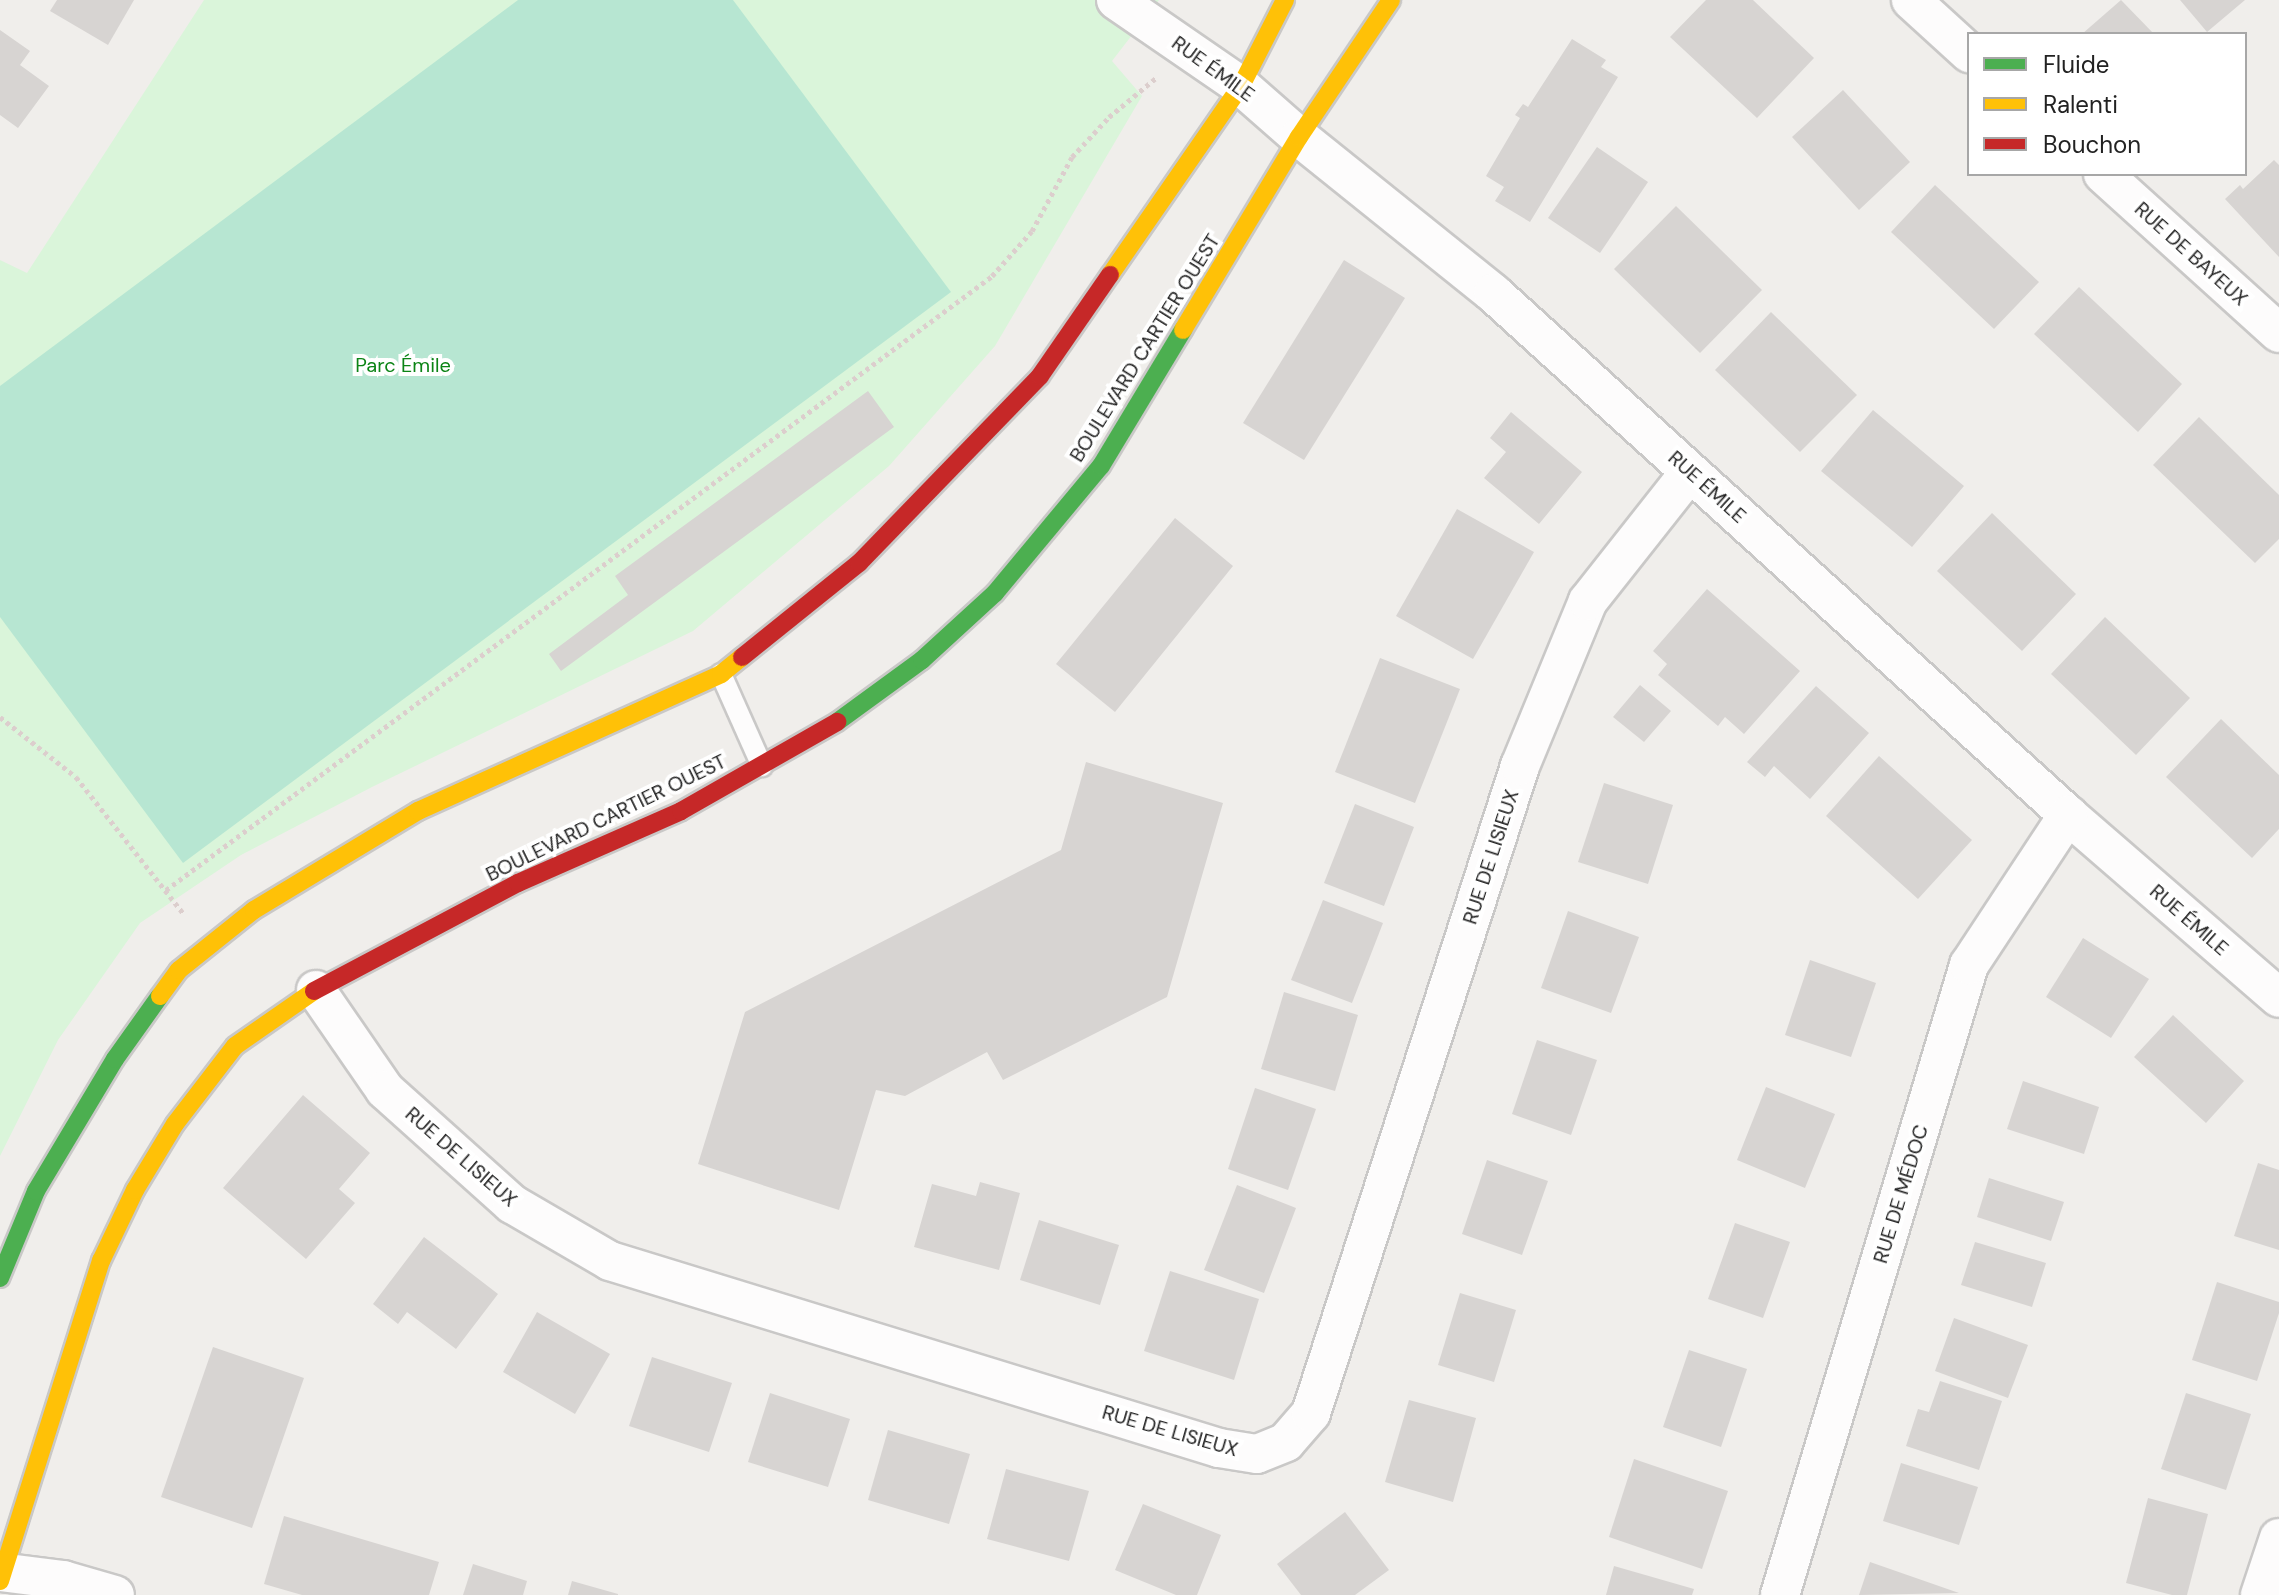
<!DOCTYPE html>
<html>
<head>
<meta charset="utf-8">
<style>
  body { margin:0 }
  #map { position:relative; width:2279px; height:1595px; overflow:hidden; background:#f0eeeb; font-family:"DM Sans",sans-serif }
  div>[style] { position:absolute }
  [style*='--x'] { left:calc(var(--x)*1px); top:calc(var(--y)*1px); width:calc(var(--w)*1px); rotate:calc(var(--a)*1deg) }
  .park>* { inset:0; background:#daf5da }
  .pitch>* { inset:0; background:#b7e6d2 }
  .building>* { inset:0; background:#d7d4d2 }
  .path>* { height:5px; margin-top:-2.5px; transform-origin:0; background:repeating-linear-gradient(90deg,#dccecd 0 4px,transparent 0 8px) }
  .roads { filter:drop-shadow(2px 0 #c9c8c7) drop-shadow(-2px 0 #c9c8c7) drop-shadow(0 2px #c9c8c7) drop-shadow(0 -2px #c9c8c7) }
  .lane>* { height:20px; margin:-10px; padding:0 10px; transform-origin:10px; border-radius:10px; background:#fdfcfc }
  .street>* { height:38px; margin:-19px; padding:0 19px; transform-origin:19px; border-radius:19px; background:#fdfcfc }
  .fast>* { height:18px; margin:-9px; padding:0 9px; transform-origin:9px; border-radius:9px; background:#4caf50 }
  .slow>* { height:18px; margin:-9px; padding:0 9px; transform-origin:9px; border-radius:9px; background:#ffc107 }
  .jam>* { height:18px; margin:-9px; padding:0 9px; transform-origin:9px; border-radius:9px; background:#c62828 }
  span { translate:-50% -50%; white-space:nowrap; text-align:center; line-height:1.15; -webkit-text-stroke:8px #fff; paint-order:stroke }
  .street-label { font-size:20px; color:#222 }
  .park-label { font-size:20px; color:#0c8416 }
  .legend { position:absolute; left:1967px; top:32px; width:280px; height:144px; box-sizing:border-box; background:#fff; border:2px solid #a7a7a7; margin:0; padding:10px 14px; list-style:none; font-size:24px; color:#222 }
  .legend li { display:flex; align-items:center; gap:16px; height:40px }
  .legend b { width:40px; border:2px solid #a7a7a7 }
</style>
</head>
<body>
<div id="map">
  <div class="park">
    <div style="clip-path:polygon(204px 0,1159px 0,1112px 61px,1142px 96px,995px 346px,889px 466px,693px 631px,372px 787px,241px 855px,140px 923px,58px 1040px,0 1156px,0 260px,27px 273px)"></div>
  </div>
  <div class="pitch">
    <div style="clip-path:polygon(518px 0,733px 0,951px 292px,183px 863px,0 617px,0 386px)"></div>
  </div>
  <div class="building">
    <div style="clip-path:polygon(57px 0,134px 0,108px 45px,50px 11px)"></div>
    <div style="clip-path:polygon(1706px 0,1753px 0,1814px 58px,1757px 118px,1670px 37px)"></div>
    <div style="clip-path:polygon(2121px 0,2154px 34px,2082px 34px)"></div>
    <div style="clip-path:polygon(2180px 0,2245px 0,2207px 32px)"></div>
    <div style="clip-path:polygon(0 30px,30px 51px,20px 65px,49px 86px,18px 128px,0 115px)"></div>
    <div style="clip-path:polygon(1572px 39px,1606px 60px,1601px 67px,1618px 77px,1530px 222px,1495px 201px,1504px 187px,1486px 176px,1520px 118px,1515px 115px,1523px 104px,1528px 107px)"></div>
    <div style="clip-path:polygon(1843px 90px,1910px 162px,1859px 210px,1792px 137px)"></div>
    <div style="clip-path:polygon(1597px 147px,1648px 182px,1600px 253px,1548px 218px)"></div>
    <div style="clip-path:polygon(2274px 160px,2279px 165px,2279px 257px,2225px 199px,2240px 185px,2243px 189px)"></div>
    <div style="clip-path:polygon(1935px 185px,2039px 282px,1994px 329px,1891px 232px)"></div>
    <div style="clip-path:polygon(1676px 206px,1762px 290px,1700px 353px,1614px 269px)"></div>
    <div style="clip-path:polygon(1344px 260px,1405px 298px,1304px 460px,1243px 423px)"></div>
    <div style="clip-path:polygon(2079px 287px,2182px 384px,2138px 432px,2034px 334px)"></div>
    <div style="clip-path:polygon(1771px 312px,1857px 395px,1800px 452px,1715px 370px)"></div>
    <div style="clip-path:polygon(868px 391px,894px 427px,561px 671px,549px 654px,628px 595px,615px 576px)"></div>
    <div style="clip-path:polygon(1873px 410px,1964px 486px,1912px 547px,1821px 471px)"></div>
    <div style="clip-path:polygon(1511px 412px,1582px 472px,1539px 524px,1484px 478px,1506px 452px,1490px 438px)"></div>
    <div style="clip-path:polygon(2199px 417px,2279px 495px,2279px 539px,2255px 563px,2153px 465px)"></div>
    <div style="clip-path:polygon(1457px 509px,1534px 552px,1473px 659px,1396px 616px)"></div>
    <div style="clip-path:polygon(1992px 513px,2076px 594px,2022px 651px,1937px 571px)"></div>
    <div style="clip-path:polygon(1175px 518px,1233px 566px,1115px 712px,1056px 664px)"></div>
    <div style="clip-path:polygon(1707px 589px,1800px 671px,1744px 734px,1725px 717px,1718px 726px,1658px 675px,1667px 664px,1653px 651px)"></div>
    <div style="clip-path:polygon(2105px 617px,2190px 698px,2136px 755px,2051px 674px)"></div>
    <div style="clip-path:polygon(1380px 658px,1460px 689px,1415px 803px,1335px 772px)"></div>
    <div style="clip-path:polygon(1640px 685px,1671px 711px,1644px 742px,1613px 717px)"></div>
    <div style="clip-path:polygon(1816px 686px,1869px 733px,1810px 799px,1774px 766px,1765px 777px,1747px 762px)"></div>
    <div style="clip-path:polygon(2221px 719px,2279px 775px,2279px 829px,2252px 858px,2166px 777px)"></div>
    <div style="clip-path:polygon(1879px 756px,1972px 840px,1918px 899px,1826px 816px)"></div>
    <div style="clip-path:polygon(1086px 762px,1223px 803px,1167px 997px,1003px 1080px,987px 1052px,905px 1096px,876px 1090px,839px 1210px,698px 1164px,745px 1012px,1061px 850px)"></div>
    <div style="clip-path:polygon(1604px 783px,1673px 805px,1648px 884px,1578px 862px)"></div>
    <div style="clip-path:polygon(1355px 804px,1414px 827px,1384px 906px,1324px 883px)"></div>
    <div style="clip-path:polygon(1323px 900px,1383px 923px,1352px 1003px,1291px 980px)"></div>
    <div style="clip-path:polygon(1568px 911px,1639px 937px,1611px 1013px,1541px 988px)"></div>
    <div style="clip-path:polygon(2083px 938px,2149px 979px,2111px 1038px,2046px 997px)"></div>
    <div style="clip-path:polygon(1810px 960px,1876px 983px,1851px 1057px,1785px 1035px)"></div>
    <div style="clip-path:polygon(1284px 992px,1358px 1015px,1335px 1091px,1261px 1069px)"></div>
    <div style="clip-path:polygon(2173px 1015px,2244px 1081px,2206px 1123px,2134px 1057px)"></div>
    <div style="clip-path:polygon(1537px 1040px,1597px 1060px,1571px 1135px,1512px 1114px)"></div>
    <div style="clip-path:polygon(2023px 1081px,2099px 1107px,2084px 1154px,2007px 1129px)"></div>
    <div style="clip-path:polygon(1766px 1087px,1835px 1114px,1805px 1188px,1737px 1160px)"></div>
    <div style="clip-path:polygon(1255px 1088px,1316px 1109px,1288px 1190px,1228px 1169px)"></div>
    <div style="clip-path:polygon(303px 1095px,370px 1153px,339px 1189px,355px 1203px,306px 1259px,223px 1188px)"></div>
    <div style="clip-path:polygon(1487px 1160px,1548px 1181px,1522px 1255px,1462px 1234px)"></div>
    <div style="clip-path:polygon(2258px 1163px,2279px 1170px,2279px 1250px,2234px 1236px)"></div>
    <div style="clip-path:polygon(1989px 1178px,2064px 1202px,2051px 1241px,1977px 1217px)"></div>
    <div style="clip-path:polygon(980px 1182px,1020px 1193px,999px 1270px,914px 1247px,932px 1184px,976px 1196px)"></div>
    <div style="clip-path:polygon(1237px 1185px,1296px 1208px,1264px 1293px,1204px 1270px)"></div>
    <div style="clip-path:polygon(1039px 1220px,1119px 1245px,1100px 1305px,1020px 1280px)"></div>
    <div style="clip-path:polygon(1735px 1223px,1790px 1242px,1763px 1318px,1708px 1299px)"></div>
    <div style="clip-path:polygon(424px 1237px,498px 1294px,456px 1349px,407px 1312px,398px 1324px,373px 1304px)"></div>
    <div style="clip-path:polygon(1975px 1242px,2046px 1263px,2032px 1307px,1961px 1285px)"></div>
    <div style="clip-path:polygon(1170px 1271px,1259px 1299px,1234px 1380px,1144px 1351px)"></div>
    <div style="clip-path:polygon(2217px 1282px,2279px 1302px,2279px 1313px,2257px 1381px,2192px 1360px)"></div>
    <div style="clip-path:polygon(1460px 1293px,1516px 1310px,1494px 1382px,1438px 1365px)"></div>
    <div style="clip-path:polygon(537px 1312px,610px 1354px,575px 1414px,503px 1372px)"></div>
    <div style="clip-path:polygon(1954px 1318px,2028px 1345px,2008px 1398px,1935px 1371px)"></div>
    <div style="clip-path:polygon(213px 1347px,304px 1378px,252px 1528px,161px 1497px)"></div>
    <div style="clip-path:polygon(1689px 1350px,1747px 1369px,1721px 1447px,1663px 1427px)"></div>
    <div style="clip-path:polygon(652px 1357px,732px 1383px,709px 1452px,629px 1426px)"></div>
    <div style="clip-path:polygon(1940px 1381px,2002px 1401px,1979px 1470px,1906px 1446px,1918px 1409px,1929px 1412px)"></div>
    <div style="clip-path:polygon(770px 1393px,850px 1419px,828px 1487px,748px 1462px)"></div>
    <div style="clip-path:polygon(2186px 1393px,2251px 1414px,2226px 1490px,2161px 1469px)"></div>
    <div style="clip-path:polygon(1409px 1400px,1476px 1418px,1453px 1502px,1385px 1482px)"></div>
    <div style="clip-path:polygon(888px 1430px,970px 1454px,949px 1524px,868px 1500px)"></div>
    <div style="clip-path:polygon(1634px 1459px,1728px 1491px,1702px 1569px,1609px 1537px)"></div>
    <div style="clip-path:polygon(1901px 1463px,1978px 1487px,1959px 1545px,1883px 1521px)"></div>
    <div style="clip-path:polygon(1006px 1469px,1089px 1491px,1069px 1561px,987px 1539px)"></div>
    <div style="clip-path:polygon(2148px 1498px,2208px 1514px,2187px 1595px,2172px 1595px,2126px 1583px)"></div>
    <div style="clip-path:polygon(1143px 1504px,1221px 1535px,1197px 1595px,1176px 1595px,1115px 1570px)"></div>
    <div style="clip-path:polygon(1345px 1512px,1389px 1570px,1355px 1595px,1301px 1595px,1277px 1564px)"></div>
    <div style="clip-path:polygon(284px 1516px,439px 1562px,429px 1595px,302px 1595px,264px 1584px)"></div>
    <div style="clip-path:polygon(1870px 1562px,1959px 1593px,1859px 1595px)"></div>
    <div style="clip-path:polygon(473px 1564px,527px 1581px,523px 1595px,463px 1595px)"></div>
    <div style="clip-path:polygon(1614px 1566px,1694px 1589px,1692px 1595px,1606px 1595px)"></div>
    <div style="clip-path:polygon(572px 1581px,618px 1594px,618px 1595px,568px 1595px)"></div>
  </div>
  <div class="path">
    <div style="--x:0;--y:717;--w:97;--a:38.3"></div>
    <div style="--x:76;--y:777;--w:174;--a:51.8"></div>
    <div style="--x:166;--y:890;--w:1029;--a:-36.62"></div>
    <div style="--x:992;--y:276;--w:60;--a:-48.4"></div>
    <div style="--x:1032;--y:231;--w:84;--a:-61.6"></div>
    <div style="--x:1072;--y:157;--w:54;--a:-47.2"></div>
    <div style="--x:1109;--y:117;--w:62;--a:-39.8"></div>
  </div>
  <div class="roads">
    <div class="lane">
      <div style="--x:721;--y:674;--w:101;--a:66"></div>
    </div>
    <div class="street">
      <div style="--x:1116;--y:0;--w:152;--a:34.5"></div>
      <div style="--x:1241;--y:86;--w:77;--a:41.3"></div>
      <div style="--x:1299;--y:137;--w:249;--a:38.8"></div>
      <div style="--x:1493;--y:293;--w:777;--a:42.23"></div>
      <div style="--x:2068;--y:815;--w:279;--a:40.9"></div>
      <div style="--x:1911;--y:0;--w:79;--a:42.4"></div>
      <div style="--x:2103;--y:174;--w:237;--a:42.1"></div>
      <div style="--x:316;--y:990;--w:121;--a:55.4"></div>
      <div style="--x:385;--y:1090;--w:171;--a:41.9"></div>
      <div style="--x:512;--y:1204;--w:113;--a:30.2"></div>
      <div style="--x:610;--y:1261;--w:637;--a:17.07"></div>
      <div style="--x:1219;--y:1448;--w:38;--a:9"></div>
      <div style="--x:1257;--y:1454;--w:31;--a:-22"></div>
      <div style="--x:1286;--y:1442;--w:38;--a:-49"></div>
      <div style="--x:1311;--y:1413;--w:680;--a:-72.1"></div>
      <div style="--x:1520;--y:766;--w:178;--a:-67.6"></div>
      <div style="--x:1588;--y:601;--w:164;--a:-51.7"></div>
      <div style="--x:0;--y:1572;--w:64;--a:7.2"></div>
      <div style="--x:63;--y:1580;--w:54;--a:16.1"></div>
      <div style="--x:1780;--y:1595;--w:658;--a:-73.3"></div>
      <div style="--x:1969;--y:965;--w:180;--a:-56.6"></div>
      <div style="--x:2260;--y:1595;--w:60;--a:-71.6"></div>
    </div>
    <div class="fast">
      <div style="--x:837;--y:722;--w:105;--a:-36.1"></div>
      <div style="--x:922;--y:660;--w:99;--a:-42.5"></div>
      <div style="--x:995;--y:593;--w:165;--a:-50.2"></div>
      <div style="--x:1101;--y:466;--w:159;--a:-58.9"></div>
      <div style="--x:0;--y:1278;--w:94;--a:-67.5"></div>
      <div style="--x:36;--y:1191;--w:154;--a:-59.1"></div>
      <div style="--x:115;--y:1059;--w:77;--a:-54.5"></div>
    </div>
    <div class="slow">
      <div style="--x:1110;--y:275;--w:230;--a:-55.3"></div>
      <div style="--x:1241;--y:86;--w:97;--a:-62.9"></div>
      <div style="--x:1183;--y:330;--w:225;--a:-59"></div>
      <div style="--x:1299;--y:137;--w:165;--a:-56.1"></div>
      <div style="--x:160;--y:996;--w:32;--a:-54"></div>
      <div style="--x:179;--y:970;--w:96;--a:-38.7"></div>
      <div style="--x:254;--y:910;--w:192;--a:-31.1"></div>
      <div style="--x:418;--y:811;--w:333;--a:-24.3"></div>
      <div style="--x:721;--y:674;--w:27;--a:-39"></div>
      <div style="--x:0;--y:1581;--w:336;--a:-72.5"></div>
      <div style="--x:101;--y:1261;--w:79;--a:-64.4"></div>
      <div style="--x:135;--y:1190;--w:77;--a:-58.8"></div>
      <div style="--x:175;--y:1124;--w:98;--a:-52.4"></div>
      <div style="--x:235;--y:1046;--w:96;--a:-34.8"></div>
    </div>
    <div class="jam">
      <div style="--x:742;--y:657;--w:150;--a:-38.8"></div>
      <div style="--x:859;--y:563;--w:260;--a:-45.9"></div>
      <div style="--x:1040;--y:376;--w:123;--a:-55.3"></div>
      <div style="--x:314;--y:991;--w:231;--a:-27.9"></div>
      <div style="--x:518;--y:883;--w:178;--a:-23.8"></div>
      <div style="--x:681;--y:811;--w:180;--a:-29.7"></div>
    </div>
  </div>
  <div class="street-label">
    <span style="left:1213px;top:69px;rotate:36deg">RUE ÉMILE</span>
    <span style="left:2191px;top:254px;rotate:42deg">RUE DE BAYEUX</span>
    <span style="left:1145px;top:348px;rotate:-58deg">BOULEVARD CARTIER OUEST</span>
    <span style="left:1707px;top:487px;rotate:42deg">RUE ÉMILE</span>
    <span style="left:606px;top:818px;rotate:-26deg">BOULEVARD CARTIER OUEST</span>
    <span style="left:1491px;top:857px;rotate:-72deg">RUE DE LISIEUX</span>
    <span style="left:2189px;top:920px;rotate:41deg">RUE ÉMILE</span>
    <span style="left:461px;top:1157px;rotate:41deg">RUE DE LISIEUX</span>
    <span style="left:1901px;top:1194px;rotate:-73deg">RUE DE MÉDOC</span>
    <span style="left:1170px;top:1431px;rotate:16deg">RUE DE LISIEUX</span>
  </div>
  <div class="park-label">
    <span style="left:403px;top:365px">Parc Émile</span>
  </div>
  <ul class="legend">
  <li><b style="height:10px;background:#4caf50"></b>Fluide</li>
  <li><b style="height:10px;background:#ffc107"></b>Ralenti</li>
  <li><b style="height:10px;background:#c62828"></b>Bouchon</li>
  </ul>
</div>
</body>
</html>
